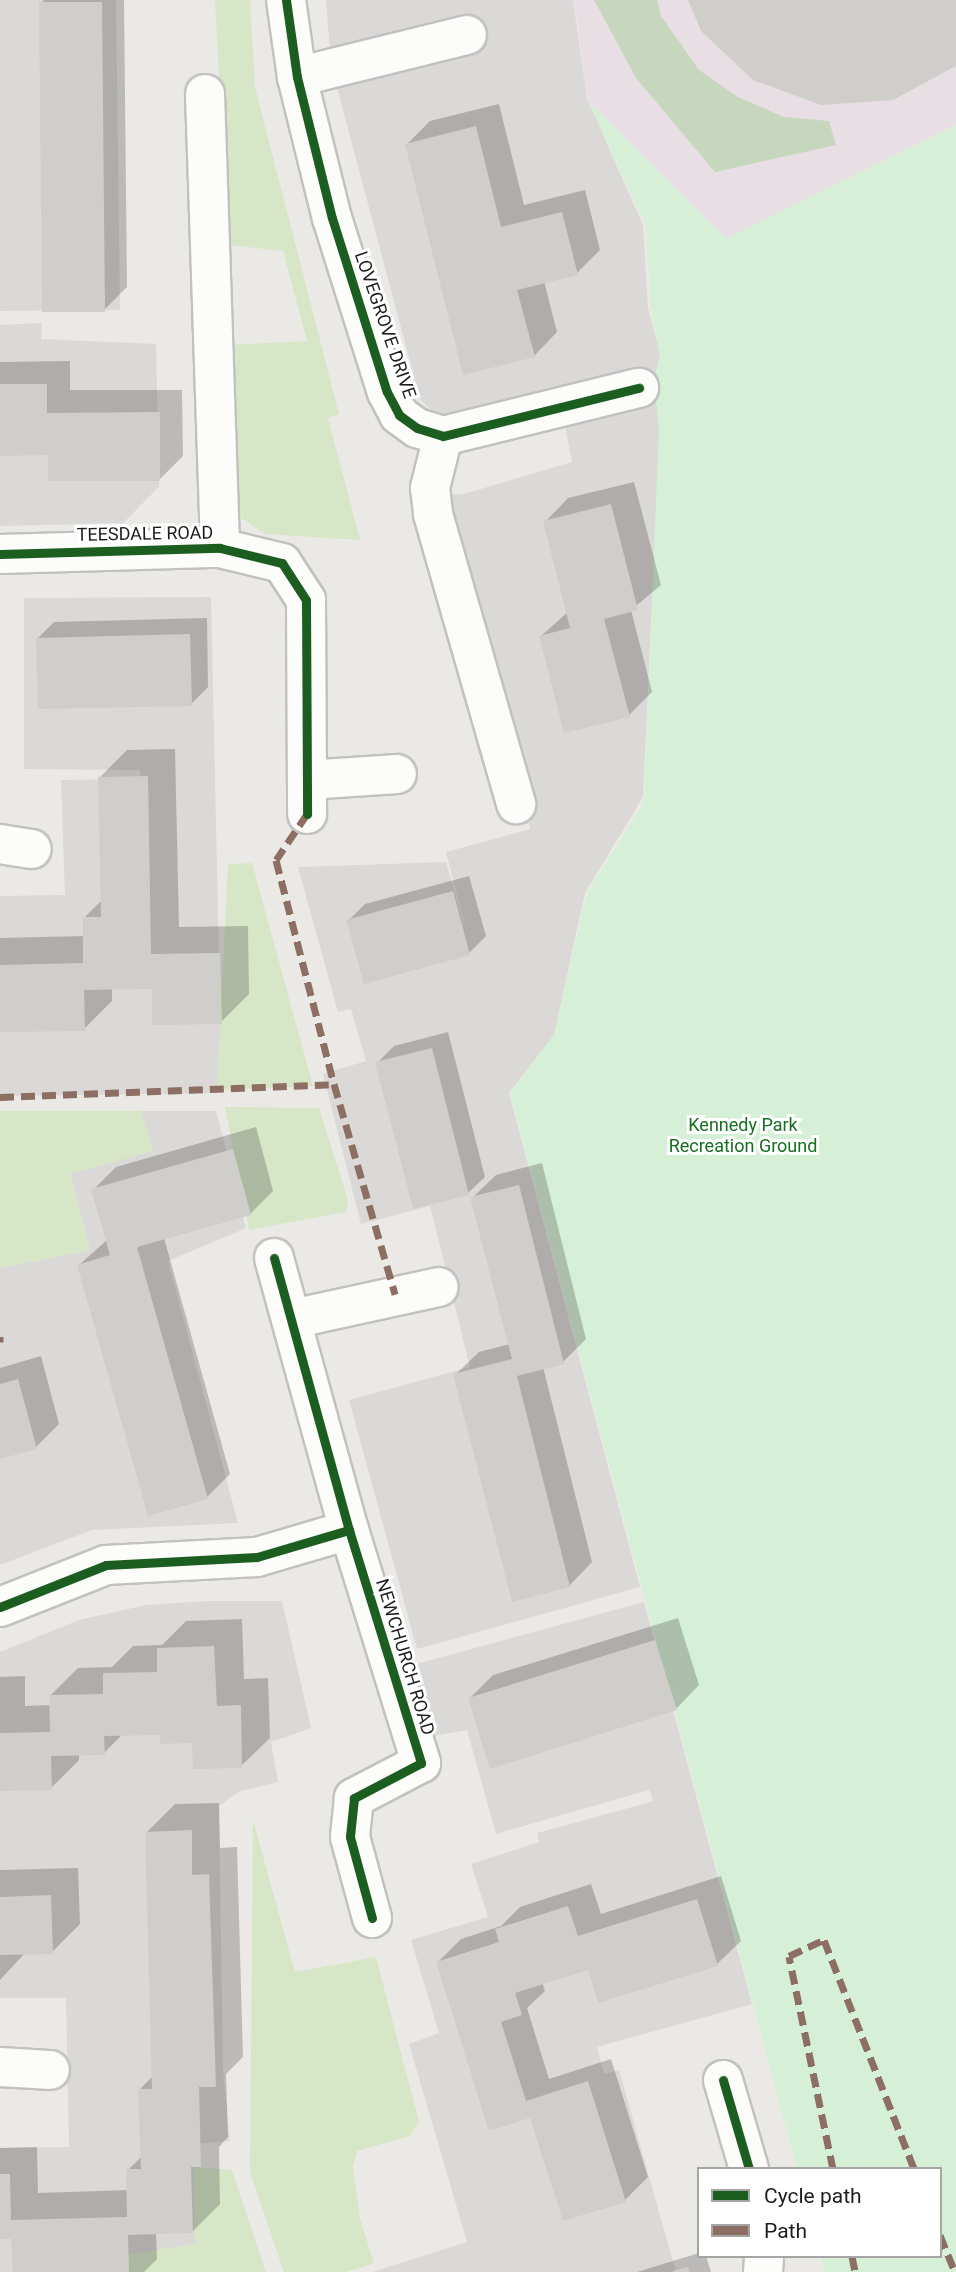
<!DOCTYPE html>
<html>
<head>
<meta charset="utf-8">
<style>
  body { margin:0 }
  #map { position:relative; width:956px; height:2272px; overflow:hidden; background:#ebe9e6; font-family:Roboto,sans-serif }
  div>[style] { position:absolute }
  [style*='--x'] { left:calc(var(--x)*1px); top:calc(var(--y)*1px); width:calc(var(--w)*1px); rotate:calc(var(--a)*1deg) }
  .residential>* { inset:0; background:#dad9d7 }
  .industrial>* { inset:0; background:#e8dfe4 }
  .grass>* { inset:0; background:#d7e6c7 }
  .forest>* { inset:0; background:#c6d7be }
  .park>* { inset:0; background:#d6efd7 }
  .shadow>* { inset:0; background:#0003 }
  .building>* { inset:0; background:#d0cecb }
  .roads { filter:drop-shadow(2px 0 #c2c1c0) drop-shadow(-2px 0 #c2c1c0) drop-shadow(0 2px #c2c1c0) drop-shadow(0 -2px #c2c1c0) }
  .minor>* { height:38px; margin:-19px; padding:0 19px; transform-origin:19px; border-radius:19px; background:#fcfcfb }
  .quiet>* { height:7px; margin-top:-3.5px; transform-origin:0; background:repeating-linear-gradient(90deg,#8d6e63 0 14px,transparent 0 21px) }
  .cycleway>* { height:9px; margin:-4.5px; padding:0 4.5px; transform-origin:4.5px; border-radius:4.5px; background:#1b5e20 }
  span { translate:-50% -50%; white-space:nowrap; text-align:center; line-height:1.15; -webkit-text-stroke:6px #fff; paint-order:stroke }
  .street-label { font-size:18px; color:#1d1d1d }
  .park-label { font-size:18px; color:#167020 }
  .legend { position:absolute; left:697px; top:2167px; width:245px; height:91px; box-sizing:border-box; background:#fff; border:2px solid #a5a5a5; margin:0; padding:9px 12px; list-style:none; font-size:21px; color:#1d1d1d }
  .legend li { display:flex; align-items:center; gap:14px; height:35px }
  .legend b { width:35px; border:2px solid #a5a5a5 }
</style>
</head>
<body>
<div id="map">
  <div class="residential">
    <div style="clip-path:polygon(0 0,116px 0,120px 310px,0 311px)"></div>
    <div style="clip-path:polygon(326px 0,573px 0,587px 98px,643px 225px,648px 308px,660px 353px,654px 383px,660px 426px,643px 797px,585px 893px,554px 1035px,509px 1093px,640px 1587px,417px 1649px,349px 1400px,470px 1367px,430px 1206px,361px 1224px,323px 1074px,366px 1061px,351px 1009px,338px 1012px,298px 867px,446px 862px,468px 938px,446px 852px,530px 829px,442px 495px,464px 494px,572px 462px,559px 395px,464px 421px,437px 416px,420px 399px,331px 65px)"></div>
    <div style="clip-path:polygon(42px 323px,41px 339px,156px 344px,159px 487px,123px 523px,0 526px,0 325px)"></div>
    <div style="clip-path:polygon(211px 597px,222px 1093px,0 1096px,0 896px,65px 895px,61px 780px,140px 779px,140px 770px,24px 769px,24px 598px)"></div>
    <div style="clip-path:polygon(141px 1111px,216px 1111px,246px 1228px,168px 1261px,238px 1523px,92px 1530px,0 1565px,0 1268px,90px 1250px,70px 1173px,153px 1151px)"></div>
    <div style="clip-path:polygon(209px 1601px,282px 1601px,311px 1728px,271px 1742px,278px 1782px,238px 1792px,219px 1806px,223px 2070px,230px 2141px,194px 2144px,195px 2244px,120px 2256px,121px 2272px,0 2272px,0 2148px,69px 2147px,66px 1998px,0 1998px,0 1652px,79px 1620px,146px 1605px)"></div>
    <div style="clip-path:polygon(644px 1602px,752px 2004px,597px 2047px,604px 2074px,619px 2070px,676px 2272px,372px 2272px,467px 2242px,409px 2044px,439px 2033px,411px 1940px,488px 1917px,471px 1864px,539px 1842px,537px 1833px,654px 1801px,649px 1790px,496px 1834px,467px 1730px,432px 1736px,413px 1665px)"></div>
  </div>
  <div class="industrial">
    <div style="clip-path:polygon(574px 0,956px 0,956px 127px,726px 239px,588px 101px)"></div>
  </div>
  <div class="grass">
    <div style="clip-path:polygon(215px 0,250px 0,255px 87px,339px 414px,328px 418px,360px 540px,265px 534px,240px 517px,229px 493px,228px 345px,307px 341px,283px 251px,228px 245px)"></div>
    <div style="clip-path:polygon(252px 863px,313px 1086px,217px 1090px,228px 864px)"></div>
    <div style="clip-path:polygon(225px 1107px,319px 1108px,348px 1200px,346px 1212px,249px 1230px)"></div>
    <div style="clip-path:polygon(0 1111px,141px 1111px,153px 1151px,70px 1174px,90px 1250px,0 1268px)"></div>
    <div style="clip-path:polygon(253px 1820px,295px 1972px,376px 1957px,419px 2122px,410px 2136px,357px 2151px,353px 2167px,360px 2219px,374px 2263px,346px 2272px,284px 2272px,250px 2172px)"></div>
    <div style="clip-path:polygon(194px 2167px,232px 2170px,266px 2272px,121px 2272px,119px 2256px,195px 2244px)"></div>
  </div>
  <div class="forest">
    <div style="clip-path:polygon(594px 0,657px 0,661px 16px,699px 70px,738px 97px,784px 117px,829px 121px,836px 145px,715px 172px,636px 78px)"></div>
  </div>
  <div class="park">
    <div style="clip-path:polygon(588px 101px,726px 239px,956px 125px,956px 2272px,825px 2272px,821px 2256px,940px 2256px,940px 2169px,797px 2169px,510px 1093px,554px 1035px,587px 893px,644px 802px,659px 429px,654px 383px,660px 355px,651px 310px,646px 225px)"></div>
  </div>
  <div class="shadow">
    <div style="clip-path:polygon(44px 0,124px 0,127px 287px,104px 310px,41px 3px)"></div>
    <div style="clip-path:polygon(499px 104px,524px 205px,585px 190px,600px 250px,577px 273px,544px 281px,557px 332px,534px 356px,407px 144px,430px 121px)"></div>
    <div style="clip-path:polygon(70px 361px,70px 390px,182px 390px,183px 456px,160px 479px,50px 454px,0 454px,0 362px)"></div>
    <div style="clip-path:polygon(634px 482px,661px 585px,631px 610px,652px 692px,629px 715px,541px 636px,568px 612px,545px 522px,568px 498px)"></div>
    <div style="clip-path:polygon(207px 618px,208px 687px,191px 704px,38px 638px,54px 622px)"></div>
    <div style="clip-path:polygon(175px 749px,179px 927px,248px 926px,249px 994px,221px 1022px,154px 987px,112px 988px,112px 1001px,84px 1029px,0 1030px,0 938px,85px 936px,84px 918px,102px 900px,99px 778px,127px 750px)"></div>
    <div style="clip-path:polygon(469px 876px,486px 936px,469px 953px,348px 921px,365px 904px)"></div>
    <div style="clip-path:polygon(448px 1032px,485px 1177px,468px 1193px,377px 1063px,394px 1046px)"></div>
    <div style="clip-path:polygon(256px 1127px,273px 1191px,250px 1214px,164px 1238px,230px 1474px,207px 1497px,79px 1265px,107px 1240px,93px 1190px,116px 1167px)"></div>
    <div style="clip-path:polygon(542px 1163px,586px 1339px,563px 1362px,543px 1367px,592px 1562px,569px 1586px,455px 1375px,479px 1352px,510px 1344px,472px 1198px,496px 1175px)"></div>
    <div style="clip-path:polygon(41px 1356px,59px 1424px,36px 1447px,0 1457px,0 1368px)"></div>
    <div style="clip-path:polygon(678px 1618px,699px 1685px,676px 1709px,470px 1698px,493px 1675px)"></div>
    <div style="clip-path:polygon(242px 1619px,244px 1679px,268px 1678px,270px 1738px,241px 1766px,194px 1741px,161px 1733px,123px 1734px,104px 1753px,79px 1754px,79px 1760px,51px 1788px,0 1790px,0 1677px,25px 1676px,25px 1706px,51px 1705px,50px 1696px,78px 1668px,112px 1667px,133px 1646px,162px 1645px,186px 1621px)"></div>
    <div style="clip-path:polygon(219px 1803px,220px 1848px,237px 1847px,243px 2057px,226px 2074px,228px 2137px,219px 2147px,220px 2204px,192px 2232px,156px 2233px,157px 2259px,144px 2272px,14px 2272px,13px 2237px,0 2237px,0 2148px,37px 2147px,38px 2193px,129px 2190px,128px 2170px,142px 2156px,140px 2089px,154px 2075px,147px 1832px,175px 1804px)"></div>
    <div style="clip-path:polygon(78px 1868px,80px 1924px,52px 1952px,25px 1953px,0 1980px,0 1870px)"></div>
    <div style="clip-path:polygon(721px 1876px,741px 1941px,717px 1964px,589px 1968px,542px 1982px,545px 1991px,527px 2008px,549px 2079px,611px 2059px,648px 2177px,625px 2200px,531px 2115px,438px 1962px,461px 1939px,501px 1926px,520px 1907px,591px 1884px,601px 1914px)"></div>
    <div style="clip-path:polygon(699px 2253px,706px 2256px,711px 2272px,637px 2272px)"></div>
  </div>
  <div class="building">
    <div style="clip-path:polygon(688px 0,956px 0,956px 66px,893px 100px,821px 105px,753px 80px,701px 31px)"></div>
    <div style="clip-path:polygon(39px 2px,102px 2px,105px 312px,42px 312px)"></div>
    <div style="clip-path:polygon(476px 126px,501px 227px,562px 212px,578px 275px,517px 290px,535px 357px,463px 375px,405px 144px)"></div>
    <div style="clip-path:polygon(0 384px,47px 384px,47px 413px,160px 412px,160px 481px,48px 481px,48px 455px,0 456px)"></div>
    <div style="clip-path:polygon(611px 504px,638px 610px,604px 619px,630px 717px,564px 733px,539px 636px,570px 628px,543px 521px)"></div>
    <div style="clip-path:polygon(190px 634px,192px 706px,38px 709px,36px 638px)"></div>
    <div style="clip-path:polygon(148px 776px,151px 954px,220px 953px,222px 1024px,152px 1025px,152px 989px,84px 990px,85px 1031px,0 1032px,0 965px,83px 963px,83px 917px,101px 917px,98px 777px)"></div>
    <div style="clip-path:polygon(453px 891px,470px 955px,364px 984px,346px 920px)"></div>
    <div style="clip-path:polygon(432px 1048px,469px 1195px,413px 1209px,375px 1062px)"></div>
    <div style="clip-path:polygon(233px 1149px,251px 1215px,137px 1247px,208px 1499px,148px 1516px,77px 1265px,110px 1255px,91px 1189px)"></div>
    <div style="clip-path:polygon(519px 1185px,564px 1364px,517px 1376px,570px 1587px,512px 1602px,453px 1374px,512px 1359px,470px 1197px)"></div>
    <div style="clip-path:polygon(18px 1379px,37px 1449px,0 1459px,0 1384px)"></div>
    <div style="clip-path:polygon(655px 1640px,677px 1710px,490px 1769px,468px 1698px)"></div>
    <div style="clip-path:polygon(214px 1646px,217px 1706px,241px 1705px,242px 1768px,193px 1769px,192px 1743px,160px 1744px,160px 1735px,104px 1736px,105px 1755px,51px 1756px,52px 1790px,0 1791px,0 1733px,50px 1732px,49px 1695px,103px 1694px,103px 1673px,157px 1672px,157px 1648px)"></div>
    <div style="clip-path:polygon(192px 1830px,192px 1875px,209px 1874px,216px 2087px,199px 2087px,201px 2167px,191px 2167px,193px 2233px,128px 2235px,129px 2272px,13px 2272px,11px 2239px,0 2239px,0 2174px,10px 2174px,11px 2220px,127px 2217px,126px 2169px,141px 2169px,138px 2089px,152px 2089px,145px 1832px)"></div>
    <div style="clip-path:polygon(51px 1895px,53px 1954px,0 1955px,0 1897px)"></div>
    <div style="clip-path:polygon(697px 1899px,718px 1966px,598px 2003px,588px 1970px,515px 1993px,522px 2015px,501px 2022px,526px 2101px,588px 2081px,626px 2202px,563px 2221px,530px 2118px,489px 2131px,436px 1962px,499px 1942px,495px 1929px,568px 1906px,578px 1936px)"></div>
    <div style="clip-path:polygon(688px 2267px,689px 2272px,673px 2272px,673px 2271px)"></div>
  </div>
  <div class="roads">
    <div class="minor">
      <div style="--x:286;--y:0;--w:78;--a:81.9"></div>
      <div style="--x:297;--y:77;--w:145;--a:76.1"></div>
      <div style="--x:332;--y:218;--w:182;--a:72.5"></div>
      <div style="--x:387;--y:392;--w:26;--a:62"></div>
      <div style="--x:399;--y:415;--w:22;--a:36"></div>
      <div style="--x:417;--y:428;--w:27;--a:17"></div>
      <div style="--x:443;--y:436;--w:202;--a:-13.8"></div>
      <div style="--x:297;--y:77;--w:175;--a:-13.9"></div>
      <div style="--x:205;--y:94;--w:454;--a:88.1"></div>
      <div style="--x:443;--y:436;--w:54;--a:104"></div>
      <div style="--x:430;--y:488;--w:26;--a:83"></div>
      <div style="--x:433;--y:514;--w:302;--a:74"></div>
      <div style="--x:0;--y:554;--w:220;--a:-1.6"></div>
      <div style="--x:220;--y:548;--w:64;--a:13.6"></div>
      <div style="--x:282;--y:563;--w:44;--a:57"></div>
      <div style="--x:306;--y:600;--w:214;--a:89.7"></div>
      <div style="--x:307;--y:780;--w:90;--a:-3.8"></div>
      <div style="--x:0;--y:844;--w:32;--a:9"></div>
      <div style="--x:274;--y:1258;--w:282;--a:74.6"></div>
      <div style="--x:349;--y:1530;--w:244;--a:72.8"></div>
      <div style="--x:421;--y:1763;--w:76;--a:152.4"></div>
      <div style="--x:354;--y:1798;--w:39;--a:96"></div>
      <div style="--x:350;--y:1837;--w:84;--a:74.8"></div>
      <div style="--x:292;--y:1319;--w:150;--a:-12.3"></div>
      <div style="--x:0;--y:1607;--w:114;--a:-21.6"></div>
      <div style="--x:106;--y:1565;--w:151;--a:-3"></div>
      <div style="--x:257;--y:1557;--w:96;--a:-16.4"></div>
      <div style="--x:0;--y:2067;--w:50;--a:3.4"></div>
      <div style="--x:723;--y:2080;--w:93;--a:73.7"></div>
      <div style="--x:763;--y:2272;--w:16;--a:-86"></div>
    </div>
  </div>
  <div class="quiet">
    <div style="--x:307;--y:814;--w:55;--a:124"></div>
    <div style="--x:276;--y:860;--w:231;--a:75.5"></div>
    <div style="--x:334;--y:1084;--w:219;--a:73.8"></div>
    <div style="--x:0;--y:1097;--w:334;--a:-2.2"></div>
    <div style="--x:0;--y:1336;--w:6;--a:90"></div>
    <div style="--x:833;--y:2169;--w:217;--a:-101.7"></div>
    <div style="--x:789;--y:1956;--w:38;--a:-25"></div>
    <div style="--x:824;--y:1940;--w:246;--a:68.5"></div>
    <div style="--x:940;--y:2235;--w:40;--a:68"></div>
    <div style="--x:852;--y:2256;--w:16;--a:79"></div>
  </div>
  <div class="cycleway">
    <div style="--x:286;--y:0;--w:78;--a:81.9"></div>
    <div style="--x:297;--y:77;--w:145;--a:76.1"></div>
    <div style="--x:332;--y:218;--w:182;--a:72.5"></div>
    <div style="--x:387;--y:392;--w:26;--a:62"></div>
    <div style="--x:399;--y:415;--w:22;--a:36"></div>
    <div style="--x:417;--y:428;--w:27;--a:17"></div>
    <div style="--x:443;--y:436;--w:202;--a:-13.8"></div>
    <div style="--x:0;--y:554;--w:220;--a:-1.6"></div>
    <div style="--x:220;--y:548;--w:64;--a:13.6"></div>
    <div style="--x:282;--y:563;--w:44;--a:57"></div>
    <div style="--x:306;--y:600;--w:214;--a:89.7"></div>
    <div style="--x:274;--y:1258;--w:282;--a:74.6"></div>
    <div style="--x:349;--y:1530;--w:244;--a:72.8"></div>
    <div style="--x:421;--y:1763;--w:76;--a:152.4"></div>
    <div style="--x:354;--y:1798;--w:39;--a:96"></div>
    <div style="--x:350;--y:1837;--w:84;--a:74.8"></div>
    <div style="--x:0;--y:1607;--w:114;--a:-21.6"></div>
    <div style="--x:106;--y:1565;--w:151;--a:-3"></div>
    <div style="--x:257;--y:1557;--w:96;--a:-16.4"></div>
    <div style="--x:723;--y:2080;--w:93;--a:73.7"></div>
  </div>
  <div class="street-label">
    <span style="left:385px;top:325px;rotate:71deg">LOVEGROVE DRIVE</span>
    <span style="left:145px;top:534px;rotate:-1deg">TEESDALE ROAD</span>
    <span style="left:405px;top:1657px;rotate:73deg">NEWCHURCH ROAD</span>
  </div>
  <div class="park-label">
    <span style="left:743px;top:1136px">Kennedy Park<br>Recreation Ground</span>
  </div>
  <ul class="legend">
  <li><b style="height:9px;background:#1b5e20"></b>Cycle path</li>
  <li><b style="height:9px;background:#8d6e63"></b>Path</li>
  </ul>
</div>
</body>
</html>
